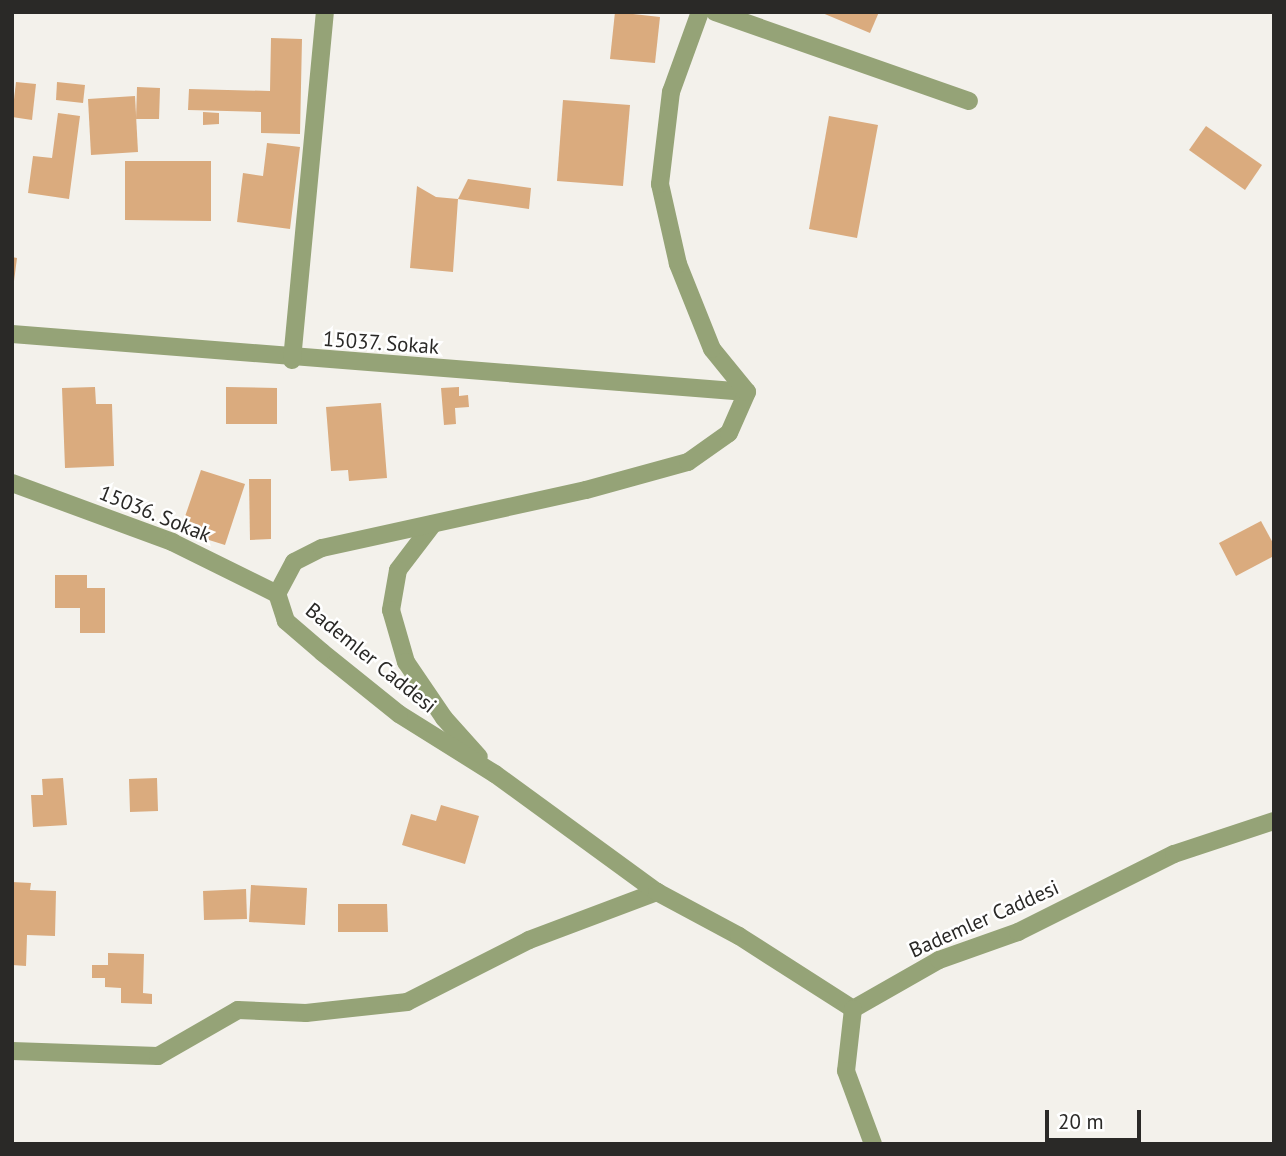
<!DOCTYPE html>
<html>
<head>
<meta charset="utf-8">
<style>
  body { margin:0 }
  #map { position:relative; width:1286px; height:1156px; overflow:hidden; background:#f3f1eb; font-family:"PT Sans",sans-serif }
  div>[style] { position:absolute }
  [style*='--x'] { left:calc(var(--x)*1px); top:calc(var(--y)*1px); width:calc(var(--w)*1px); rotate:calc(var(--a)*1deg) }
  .building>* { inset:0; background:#daab7e }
  .minor>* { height:18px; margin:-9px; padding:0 9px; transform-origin:9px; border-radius:9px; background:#95a377 }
  .tertiary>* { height:18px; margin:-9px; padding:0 9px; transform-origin:9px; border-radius:9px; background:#95a377 }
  span { translate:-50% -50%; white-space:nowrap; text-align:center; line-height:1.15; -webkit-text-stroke:5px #fff; paint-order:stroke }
  .street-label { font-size:21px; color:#2a2927 }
  .frame { position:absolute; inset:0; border:14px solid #2a2927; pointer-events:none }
  .scale { position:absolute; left:1045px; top:1110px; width:96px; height:32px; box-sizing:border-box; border:4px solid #2a2927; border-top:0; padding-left:9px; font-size:21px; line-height:24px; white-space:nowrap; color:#2a2927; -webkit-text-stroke:5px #fff; paint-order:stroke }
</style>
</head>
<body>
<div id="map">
  <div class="building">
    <div style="clip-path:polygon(615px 12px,660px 17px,655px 63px,610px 59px)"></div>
    <div style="clip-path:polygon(820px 12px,879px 12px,870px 33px)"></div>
    <div style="clip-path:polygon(271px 38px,302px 39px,300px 134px,261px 133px,261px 112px,188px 110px,189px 89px,270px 91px)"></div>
    <div style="clip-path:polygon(16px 82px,36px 84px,32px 120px,12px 117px)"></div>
    <div style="clip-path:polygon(57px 82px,85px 85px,83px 103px,56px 100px)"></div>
    <div style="clip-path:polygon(137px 87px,160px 88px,159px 119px,136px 119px)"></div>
    <div style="clip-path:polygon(135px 96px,138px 152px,91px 155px,88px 99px)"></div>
    <div style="clip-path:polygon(563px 100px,630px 105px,623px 186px,557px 181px)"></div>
    <div style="clip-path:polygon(203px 112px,219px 113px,219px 124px,203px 125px)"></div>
    <div style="clip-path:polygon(58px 113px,80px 116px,69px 199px,28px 193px,33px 156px,52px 158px)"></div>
    <div style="clip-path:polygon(829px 116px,878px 125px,857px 238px,809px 229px)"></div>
    <div style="clip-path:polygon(1206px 126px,1262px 165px,1245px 190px,1189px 150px)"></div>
    <div style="clip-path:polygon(267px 143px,300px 147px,290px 229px,237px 222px,243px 173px,263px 176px)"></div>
    <div style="clip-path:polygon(125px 161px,211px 161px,211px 221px,125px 220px)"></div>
    <div style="clip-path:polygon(468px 179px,531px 188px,529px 209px,458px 199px,453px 272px,410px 268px,417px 186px,436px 197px,458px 199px)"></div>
    <div style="clip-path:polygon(12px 257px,17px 258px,14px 281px,12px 280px)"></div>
    <div style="clip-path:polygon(95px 387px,96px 404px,112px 404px,114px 466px,65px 468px,62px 388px)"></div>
    <div style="clip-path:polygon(226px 387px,277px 388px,277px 424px,226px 424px)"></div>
    <div style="clip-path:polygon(459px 387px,459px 396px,468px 395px,469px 407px,455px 408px,456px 424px,444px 425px,441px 388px)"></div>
    <div style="clip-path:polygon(381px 403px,387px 478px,349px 481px,348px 470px,331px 471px,326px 407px)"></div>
    <div style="clip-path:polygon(201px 470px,245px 484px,225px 545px,180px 531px)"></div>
    <div style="clip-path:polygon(249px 479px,271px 479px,271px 539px,250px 540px)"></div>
    <div style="clip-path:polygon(1261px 521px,1274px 545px,1274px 556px,1236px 576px,1219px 543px)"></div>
    <div style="clip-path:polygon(55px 575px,87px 575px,87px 588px,105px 588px,105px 633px,80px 633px,80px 608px,55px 608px)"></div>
    <div style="clip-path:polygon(63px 778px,67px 825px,33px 827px,31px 795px,43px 795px,42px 779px)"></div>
    <div style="clip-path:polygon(157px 778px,158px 811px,130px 812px,129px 779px)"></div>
    <div style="clip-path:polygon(441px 805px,479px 816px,465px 864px,402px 845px,411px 814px,436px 821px)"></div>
    <div style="clip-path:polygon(12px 882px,31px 883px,30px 890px,56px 891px,55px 936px,27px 935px,26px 966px,12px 965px)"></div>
    <div style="clip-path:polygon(251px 885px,307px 888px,305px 925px,249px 922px)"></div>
    <div style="clip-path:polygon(246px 889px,247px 919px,204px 920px,203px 891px)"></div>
    <div style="clip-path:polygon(338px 904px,387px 904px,388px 932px,338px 932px)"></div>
    <div style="clip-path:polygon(108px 953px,144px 954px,143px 993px,152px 994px,152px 1004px,121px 1003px,121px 988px,105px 987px,105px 978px,92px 978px,92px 965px,108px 965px)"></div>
  </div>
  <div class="minor">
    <div style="--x:715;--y:12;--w:269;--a:19.3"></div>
    <div style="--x:12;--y:334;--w:737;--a:4.51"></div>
    <div style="--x:292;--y:360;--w:350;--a:-84.6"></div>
    <div style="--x:12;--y:483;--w:171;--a:20.2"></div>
    <div style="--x:172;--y:542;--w:117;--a:26.3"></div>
    <div style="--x:433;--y:524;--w:58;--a:127.3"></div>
    <div style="--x:398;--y:570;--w:41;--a:99.9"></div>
    <div style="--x:391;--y:610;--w:54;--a:73.9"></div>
    <div style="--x:406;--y:662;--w:68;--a:55.8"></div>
    <div style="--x:444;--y:718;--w:52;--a:48.1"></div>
    <div style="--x:495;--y:774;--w:113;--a:-148"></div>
    <div style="--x:399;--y:714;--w:99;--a:-141.2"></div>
    <div style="--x:322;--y:652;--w:48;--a:-139.3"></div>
    <div style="--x:286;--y:621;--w:28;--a:-108"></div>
    <div style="--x:277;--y:594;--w:36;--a:-62"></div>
    <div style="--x:294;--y:562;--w:31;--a:-27"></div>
    <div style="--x:322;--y:548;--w:270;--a:-12.4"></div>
    <div style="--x:586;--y:490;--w:106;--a:-15.4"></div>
    <div style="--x:688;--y:462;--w:50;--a:-35.3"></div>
    <div style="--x:729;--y:433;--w:45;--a:-66.3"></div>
    <div style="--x:747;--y:392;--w:55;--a:-129.1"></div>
    <div style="--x:712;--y:349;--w:92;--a:-111.8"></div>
    <div style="--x:678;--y:264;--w:82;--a:-102.7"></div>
    <div style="--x:660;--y:184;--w:93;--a:-83.2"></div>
    <div style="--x:671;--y:92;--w:85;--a:-70.1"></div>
    <div style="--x:12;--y:1051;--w:146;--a:2"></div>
    <div style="--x:158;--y:1056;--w:92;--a:-29.9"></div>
    <div style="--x:238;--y:1010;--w:68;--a:2.5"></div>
    <div style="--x:306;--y:1013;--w:102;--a:-6.2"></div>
    <div style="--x:407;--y:1002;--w:137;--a:-26.9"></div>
    <div style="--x:529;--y:940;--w:137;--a:-20.6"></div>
  </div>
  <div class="tertiary">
    <div style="--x:495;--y:774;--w:200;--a:36.1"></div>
    <div style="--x:657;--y:892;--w:93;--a:28.2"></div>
    <div style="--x:739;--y:936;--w:135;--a:32.6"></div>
    <div style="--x:853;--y:1009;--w:99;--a:-29.7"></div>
    <div style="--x:939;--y:960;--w:84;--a:-19.5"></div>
    <div style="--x:1018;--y:932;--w:174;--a:-26.6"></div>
    <div style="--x:1174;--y:854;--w:105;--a:-18.3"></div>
    <div style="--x:853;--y:1009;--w:62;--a:96.4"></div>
    <div style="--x:846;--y:1071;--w:78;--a:69.7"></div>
  </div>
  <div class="street-label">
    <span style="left:381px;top:343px;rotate:4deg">15037. Sokak</span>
    <span style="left:155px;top:514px;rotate:22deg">15036. Sokak</span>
    <span style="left:371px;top:658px;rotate:39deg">Bademler Caddesi</span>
    <span style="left:984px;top:919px;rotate:-24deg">Bademler Caddesi</span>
  </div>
  <div class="frame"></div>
  <div class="scale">20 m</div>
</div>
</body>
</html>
